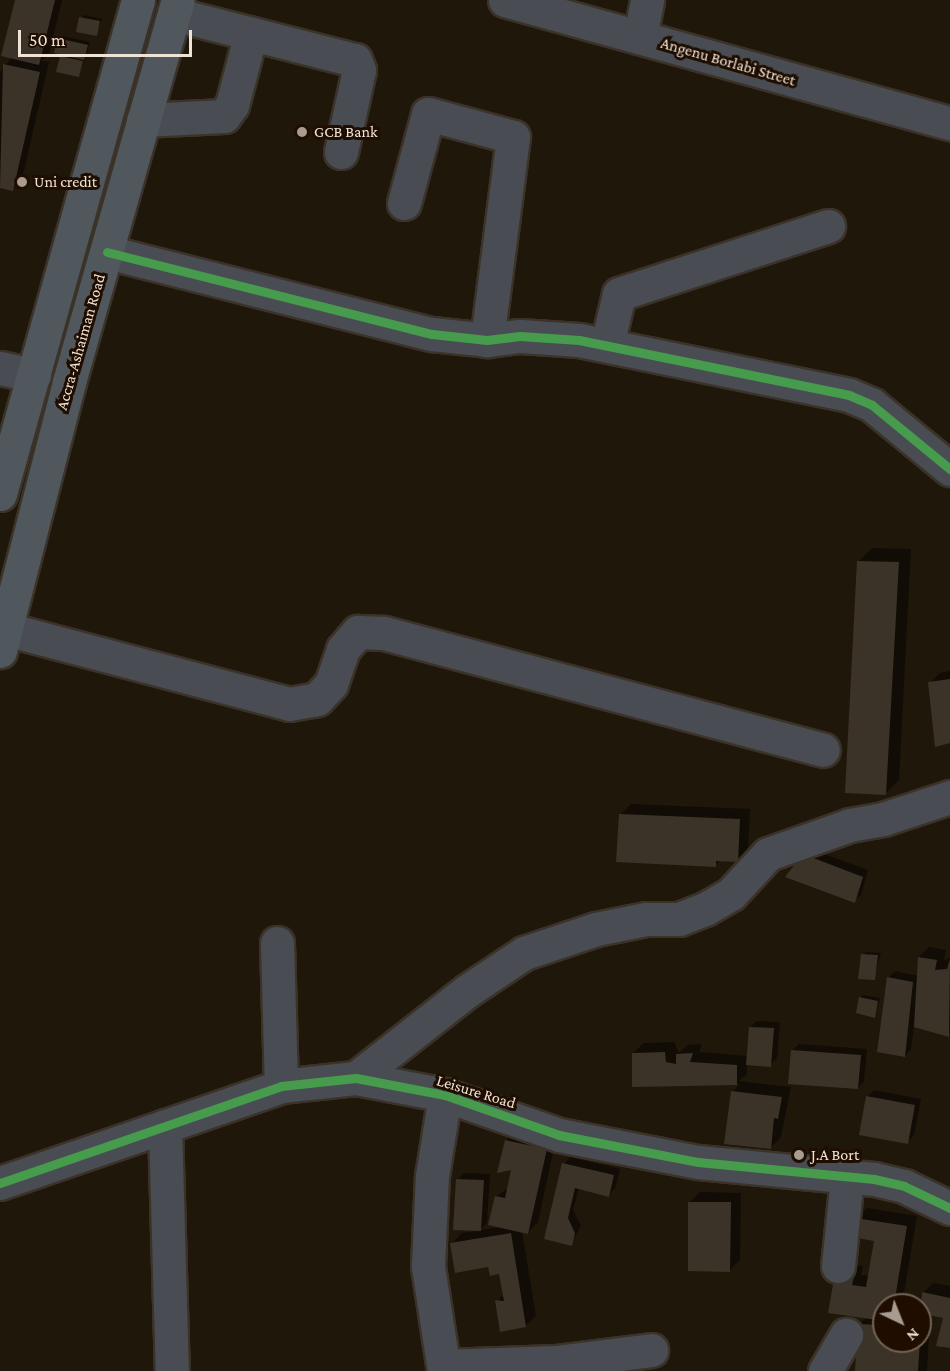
<!DOCTYPE html>
<html>
<head>
<meta charset="utf-8">
<style>
  body { margin:0 }
  #map { position:relative; width:950px; height:1371px; overflow:hidden; background:#20170b; font-family:"Crimson Pro",serif }
  div>[style] { position:absolute }
  [style*='--x'] { left:calc(var(--x)*1px); top:calc(var(--y)*1px); width:calc(var(--w)*1px); rotate:calc(var(--a)*1deg) }
  .shadow>* { inset:0; background:#0007 }
  .building>* { inset:0; background:#3c3328 }
  .roads { filter:drop-shadow(2px 0 #3b3329) drop-shadow(-2px 0 #3b3329) drop-shadow(0 2px #3b3329) drop-shadow(0 -2px #3b3329) }
  .minor>* { height:33px; margin:-16.5px; padding:0 16.5px; transform-origin:16.5px; border-radius:16.5px; background:#494d53 }
  .major>* { height:33px; margin:-16.5px; padding:0 16.5px; transform-origin:16.5px; border-radius:16.5px; background:#50575d }
  .cycleway>* { height:9px; margin:-4.5px; padding:0 4.5px; transform-origin:4.5px; border-radius:4.5px; background:#469c4c }
  .dots>* { width:16px; height:16px; translate:-50% -50%; box-sizing:border-box; border:3px solid #1f0e00; border-radius:50% }
  span { translate:-50% -50%; white-space:nowrap; text-align:center; line-height:1.15; -webkit-text-stroke:6px #1f0e00; paint-order:stroke }
  .street-label { font-size:16px; color:#efe3d6 }
  .poi-label { font-size:16px; color:#efe3d6 }
  .left { translate:0 -50%; text-align:left }
  .north { position:absolute; left:872px; top:1293px; width:60px; height:60px; box-sizing:border-box; background:#1f0e00; border:2px solid #726356; border-radius:50%; rotate:137deg; font-size:16px; font-weight:700; line-height:24px; text-align:center; color:#efe3d6 }
  .north::after { content:''; display:block; margin:auto; width:21px; height:27px; background:#a79c8f; clip-path:polygon(50% 0,100% 100%,50% 72%,0 100%) }
  .scale { position:absolute; left:18px; top:30px; width:174px; height:27px; box-sizing:border-box; border:3px solid #efe3d6; border-top:0; padding-left:8px; font-size:18px; line-height:21px; white-space:nowrap; color:#efe3d6; -webkit-text-stroke:4px #1f0e00; paint-order:stroke }
</style>
</head>
<body>
<div id="map">
  <div class="shadow">
    <div style="clip-path:polygon(17px 0,62px 0,49px 53px,41px 61px,49px 62px,22px 179px,12px 189px,0 186px,0 72px,12px 57px)"></div>
    <div style="clip-path:polygon(84px 15px,102px 19px,96px 34px,81px 18px)"></div>
    <div style="clip-path:polygon(62px 36px,90px 42px,79px 76px,62px 56px)"></div>
    <div style="clip-path:polygon(872px 548px,911px 549px,899px 780px,885px 794px,859px 561px)"></div>
    <div style="clip-path:polygon(950px 671px,950px 741px,930px 683px,940px 673px)"></div>
    <div style="clip-path:polygon(631px 804px,750px 809px,748px 850px,738px 861px,721px 860px,715px 865px,621px 814px)"></div>
    <div style="clip-path:polygon(810px 849px,868px 870px,861px 895px,854px 901px,787px 876px)"></div>
    <div style="clip-path:polygon(929px 947px,946px 950px,944px 960px,950px 958px,950px 1033px,914px 1025px,911px 1049px,905px 1056px,888px 978px,895px 971px,918px 976px,919px 957px)"></div>
    <div style="clip-path:polygon(866px 952px,881px 953px,874px 978px,863px 955px)"></div>
    <div style="clip-path:polygon(863px 995px,880px 998px,875px 1016px,860px 998px)"></div>
    <div style="clip-path:polygon(757px 1021px,780px 1022px,777px 1058px,770px 1065px,747px 1064px,747px 1074px,739px 1081px,791px 1087px,781px 1137px,771px 1147px,733px 1092px,740px 1084px,633px 1086px,633px 1053px,644px 1043px,674px 1042px,679px 1053px,688px 1045px,702px 1044px,699px 1052px,748px 1056px,750px 1027px)"></div>
    <div style="clip-path:polygon(799px 1044px,867px 1049px,864px 1081px,858px 1088px,793px 1050px)"></div>
    <div style="clip-path:polygon(874px 1090px,921px 1099px,914px 1135px,907px 1142px,867px 1097px)"></div>
    <div style="clip-path:polygon(516px 1130px,556px 1139px,538px 1222px,528px 1232px,522px 1231px,536px 1316px,525px 1326px,497px 1301px,504px 1294px,500px 1272px,452px 1243px,462px 1233px,476px 1231px,458px 1179px,464px 1173px,490px 1174px,487px 1223px,480px 1230px,502px 1227px,496px 1197px,509px 1187px,513px 1168px,506px 1140px)"></div>
    <div style="clip-path:polygon(570px 1157px,620px 1169px,615px 1188px,609px 1195px,579px 1188px,573px 1210px,581px 1226px,571px 1244px,545px 1238px,564px 1164px)"></div>
    <div style="clip-path:polygon(700px 1192px,741px 1193px,740px 1260px,730px 1270px,690px 1202px)"></div>
    <div style="clip-path:polygon(867px 1208px,917px 1216px,902px 1305px,884px 1305px,884px 1341px,920px 1341px,920px 1317px,930px 1318px,927px 1371px,857px 1371px,859px 1324px,867px 1317px,830px 1311px,847px 1264px,863px 1266px,861px 1275px,870px 1276px,876px 1240px,857px 1219px)"></div>
    <div style="clip-path:polygon(933px 1283px,950px 1286px,950px 1347px,944px 1317px,920px 1312px,923px 1293px)"></div>
  </div>
  <div class="building">
    <div style="clip-path:polygon(15px 0,55px 0,39px 65px,1px 56px)"></div>
    <div style="clip-path:polygon(79px 17px,100px 21px,97px 36px,76px 32px)"></div>
    <div style="clip-path:polygon(57px 38px,88px 45px,84px 60px,54px 53px)"></div>
    <div style="clip-path:polygon(60px 56px,83px 61px,79px 77px,56px 72px)"></div>
    <div style="clip-path:polygon(3px 64px,40px 72px,13px 191px,0 188px)"></div>
    <div style="clip-path:polygon(857px 561px,899px 562px,886px 795px,845px 793px)"></div>
    <div style="clip-path:polygon(950px 679px,950px 743px,935px 747px,928px 682px)"></div>
    <div style="clip-path:polygon(619px 814px,740px 819px,738px 862px,716px 861px,716px 867px,616px 862px)"></div>
    <div style="clip-path:polygon(803px 854px,863px 877px,855px 903px,785px 877px)"></div>
    <div style="clip-path:polygon(861px 954px,878px 955px,875px 980px,858px 979px)"></div>
    <div style="clip-path:polygon(918px 957px,937px 960px,935px 970px,947px 969px,950px 959px,949px 1037px,914px 1027px)"></div>
    <div style="clip-path:polygon(887px 977px,913px 982px,905px 1057px,877px 1052px)"></div>
    <div style="clip-path:polygon(859px 997px,878px 1001px,875px 1018px,856px 1013px)"></div>
    <div style="clip-path:polygon(749px 1027px,774px 1028px,771px 1067px,746px 1065px)"></div>
    <div style="clip-path:polygon(791px 1050px,861px 1055px,858px 1089px,788px 1084px)"></div>
    <div style="clip-path:polygon(665px 1052px,666px 1062px,676px 1064px,676px 1054px,693px 1053px,690px 1062px,737px 1065px,737px 1085px,632px 1087px,632px 1053px)"></div>
    <div style="clip-path:polygon(731px 1091px,782px 1097px,778px 1119px,774px 1118px,771px 1149px,724px 1144px)"></div>
    <div style="clip-path:polygon(866px 1096px,915px 1105px,908px 1144px,859px 1135px)"></div>
    <div style="clip-path:polygon(505px 1140px,547px 1149px,528px 1234px,488px 1225px,495px 1196px,505px 1198px,511px 1170px,497px 1173px)"></div>
    <div style="clip-path:polygon(562px 1163px,614px 1175px,609px 1197px,575px 1188px,568px 1218px,575px 1233px,572px 1246px,544px 1239px)"></div>
    <div style="clip-path:polygon(456px 1179px,484px 1180px,481px 1231px,453px 1230px)"></div>
    <div style="clip-path:polygon(688px 1202px,731px 1202px,730px 1272px,688px 1271px)"></div>
    <div style="clip-path:polygon(855px 1218px,907px 1226px,894px 1305px,884px 1305px,884px 1321px,828px 1313px,835px 1273px,854px 1276px,852px 1285px,866px 1287px,874px 1241px,852px 1237px)"></div>
    <div style="clip-path:polygon(511px 1233px,526px 1327px,500px 1332px,495px 1300px,504px 1301px,499px 1274px,490px 1276px,488px 1267px,455px 1273px,450px 1243px)"></div>
    <div style="clip-path:polygon(922px 1292px,950px 1298px,950px 1348px,936px 1346px,943px 1318px,920px 1313px)"></div>
    <div style="clip-path:polygon(858px 1324px,884px 1325px,884px 1341px,920px 1341px,918px 1371px,855px 1371px)"></div>
  </div>
  <div class="roads">
    <div class="minor">
      <div style="--x:505;--y:0;--w:462;--a:15.5"></div>
      <div style="--x:174;--y:14;--w:187;--a:14.3"></div>
      <div style="--x:355;--y:60;--w:11;--a:68"></div>
      <div style="--x:359;--y:70;--w:84;--a:102.4"></div>
      <div style="--x:640;--y:37;--w:38;--a:-79"></div>
      <div style="--x:143;--y:120;--w:81;--a:-2.8"></div>
      <div style="--x:224;--y:116;--w:14;--a:-54"></div>
      <div style="--x:232;--y:105;--w:74;--a:-75.2"></div>
      <div style="--x:404;--y:203;--w:92;--a:-74.9"></div>
      <div style="--x:428;--y:114;--w:88;--a:15.1"></div>
      <div style="--x:513;--y:137;--w:205;--a:97.3"></div>
      <div style="--x:107;--y:252;--w:335;--a:14.2"></div>
      <div style="--x:432;--y:334;--w:55;--a:6.2"></div>
      <div style="--x:487;--y:340;--w:33;--a:-7"></div>
      <div style="--x:520;--y:336;--w:59;--a:3.9"></div>
      <div style="--x:579;--y:340;--w:276;--a:11.5"></div>
      <div style="--x:849;--y:395;--w:25;--a:23"></div>
      <div style="--x:872;--y:405;--w:101;--a:39.4"></div>
      <div style="--x:607;--y:345;--w:52;--a:-76.8"></div>
      <div style="--x:619;--y:294;--w:220;--a:-18"></div>
      <div style="--x:0;--y:368;--w:35;--a:12"></div>
      <div style="--x:6;--y:629;--w:293;--a:14.8"></div>
      <div style="--x:289;--y:704;--w:28;--a:-10"></div>
      <div style="--x:317;--y:699;--w:21;--a:-47"></div>
      <div style="--x:331;--y:684;--w:37;--a:-71"></div>
      <div style="--x:343;--y:649;--w:23;--a:-49"></div>
      <div style="--x:358;--y:632;--w:26;--a:2"></div>
      <div style="--x:384;--y:633;--w:454;--a:14.9"></div>
      <div style="--x:277;--y:943;--w:143;--a:88.4"></div>
      <div style="--x:356;--y:1078;--w:141;--a:-38.1"></div>
      <div style="--x:467;--y:991;--w:69;--a:-33.7"></div>
      <div style="--x:524;--y:953;--w:76;--a:-18.4"></div>
      <div style="--x:596;--y:929;--w:51;--a:-11.3"></div>
      <div style="--x:646;--y:919;--w:33;--a:0"></div>
      <div style="--x:679;--y:919;--w:28;--a:-21"></div>
      <div style="--x:705;--y:909;--w:30;--a:-30"></div>
      <div style="--x:731;--y:894;--w:54;--a:-47.2"></div>
      <div style="--x:768;--y:854;--w:87;--a:-19.5"></div>
      <div style="--x:850;--y:825;--w:34;--a:-10"></div>
      <div style="--x:883;--y:819;--w:71;--a:-18.2"></div>
      <div style="--x:165;--y:1126;--w:245;--a:88.4"></div>
      <div style="--x:0;--y:1183;--w:297;--a:-19"></div>
      <div style="--x:281;--y:1086;--w:75;--a:-6.1"></div>
      <div style="--x:356;--y:1078;--w:91;--a:10.8"></div>
      <div style="--x:445;--y:1095;--w:121;--a:19.3"></div>
      <div style="--x:559;--y:1135;--w:142;--a:11"></div>
      <div style="--x:698;--y:1162;--w:177;--a:5.5"></div>
      <div style="--x:874;--y:1179;--w:31;--a:13"></div>
      <div style="--x:904;--y:1186;--w:51;--a:25.6"></div>
      <div style="--x:838;--y:1266;--w:89;--a:-84.2"></div>
      <div style="--x:444;--y:1366;--w:111;--a:-2.1"></div>
      <div style="--x:555;--y:1362;--w:97;--a:-7.1"></div>
      <div style="--x:444;--y:1371;--w:106;--a:-98.7"></div>
      <div style="--x:428;--y:1266;--w:90;--a:-87.5"></div>
      <div style="--x:432;--y:1176;--w:82;--a:-80.9"></div>
      <div style="--x:825;--y:1371;--w:42;--a:-59.7"></div>
    </div>
    <div class="major">
      <div style="--x:0;--y:494;--w:513;--a:-74.39"></div>
      <div style="--x:0;--y:651;--w:278;--a:-75.6"></div>
      <div style="--x:69;--y:382;--w:397;--a:-74.1"></div>
    </div>
  </div>
  <div class="cycleway">
    <div style="--x:107;--y:252;--w:335;--a:14.2"></div>
    <div style="--x:432;--y:334;--w:55;--a:6.2"></div>
    <div style="--x:487;--y:340;--w:33;--a:-7"></div>
    <div style="--x:520;--y:336;--w:59;--a:3.9"></div>
    <div style="--x:579;--y:340;--w:276;--a:11.5"></div>
    <div style="--x:849;--y:395;--w:25;--a:23"></div>
    <div style="--x:872;--y:405;--w:101;--a:39.4"></div>
    <div style="--x:0;--y:1183;--w:297;--a:-19"></div>
    <div style="--x:281;--y:1086;--w:75;--a:-6.1"></div>
    <div style="--x:356;--y:1078;--w:91;--a:10.8"></div>
    <div style="--x:445;--y:1095;--w:121;--a:19.3"></div>
    <div style="--x:559;--y:1135;--w:142;--a:11"></div>
    <div style="--x:698;--y:1162;--w:177;--a:5.5"></div>
    <div style="--x:874;--y:1179;--w:31;--a:13"></div>
    <div style="--x:904;--y:1186;--w:51;--a:25.6"></div>
  </div>
  <div class="dots">
    <div style="left:302px;top:132px;background:#a79c8f"></div>
    <div style="left:22px;top:182px;background:#a79c8f"></div>
    <div style="left:799px;top:1155px;background:#a79c8f"></div>
  </div>
  <div class="street-label">
    <span style="left:728px;top:62px;rotate:16deg">Angenu Borlabi Street</span>
    <span style="left:81px;top:342px;rotate:-74deg">Accra-Ashaiman Road</span>
    <span style="left:476px;top:1092px;rotate:17deg">Leisure Road</span>
  </div>
  <div class="poi-label">
    <span class="left" style="left:314px;top:132px">GCB Bank</span>
    <span class="left" style="left:34px;top:182px">Uni credit</span>
    <span class="left" style="left:811px;top:1155px">J.A Bort</span>
  </div>
  <div class="north">N</div>
  <div class="scale">50 m</div>
</div>
</body>
</html>
